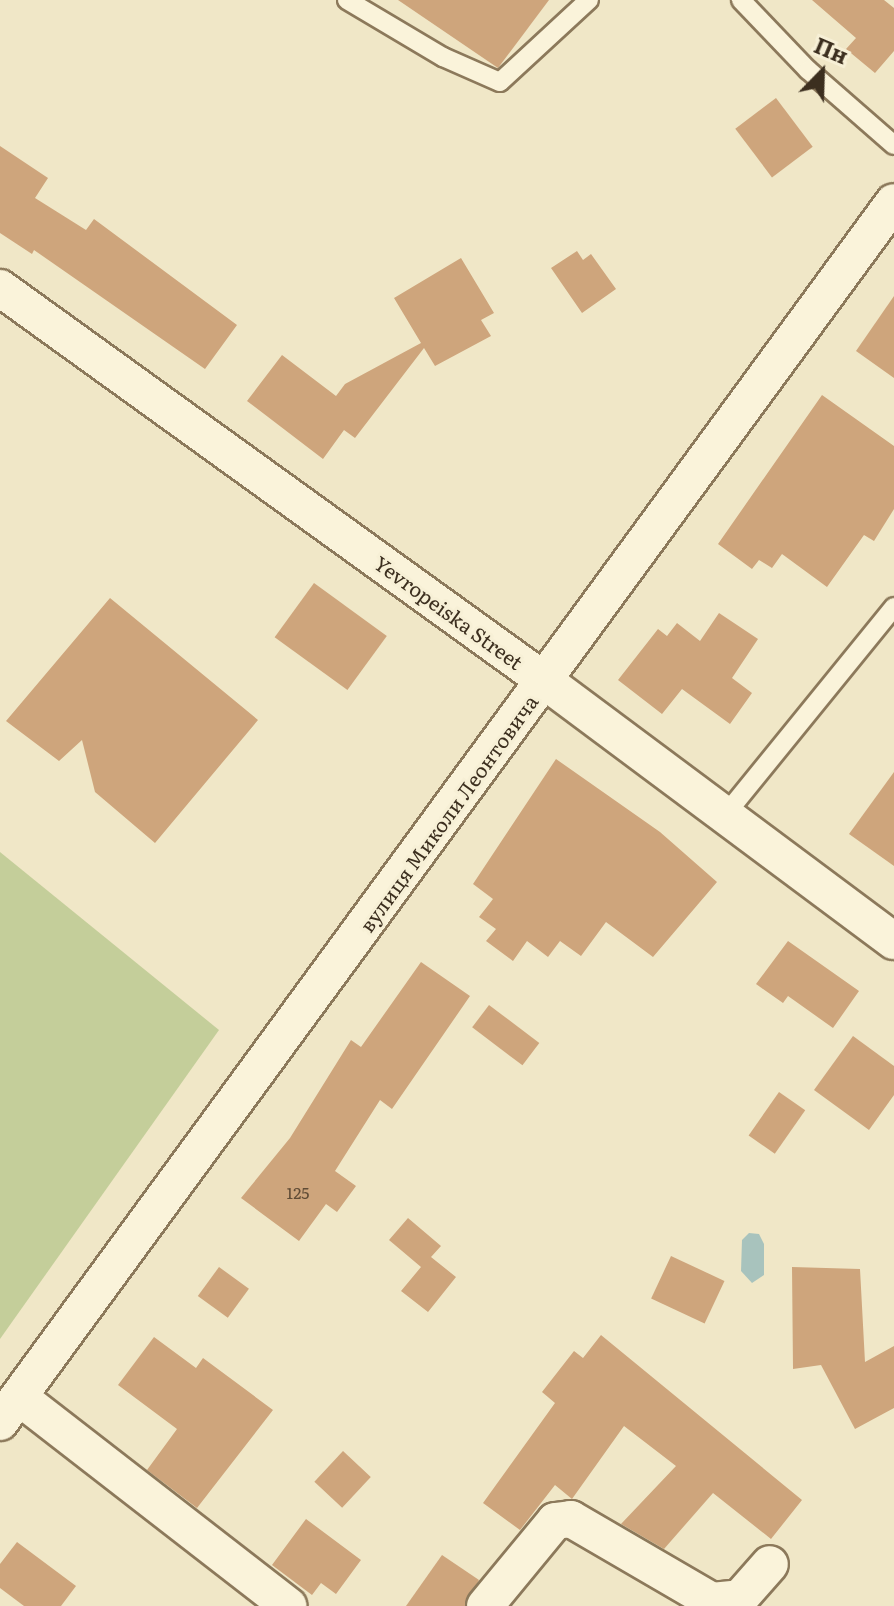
<!DOCTYPE html>
<html>
<head>
<meta charset="utf-8">
<style>
  body { margin:0 }
  #map { position:relative; width:894px; height:1606px; overflow:hidden; background:#f0e7c7; font-family:Literata,serif }
  div>[style] { position:absolute }
  [style*='--x'] { left:calc(var(--x)*1px); top:calc(var(--y)*1px); width:calc(var(--w)*1px); rotate:calc(var(--a)*1deg) }
  .green>* { inset:0; background:#c4ce9a }
  .water>* { inset:0; background:#a8c3bd }
  .building>* { inset:0; background:#cea57c; transform-origin:0 0 }
  .roads { filter:drop-shadow(2px 0 #8c795b) drop-shadow(-2px 0 #8c795b) drop-shadow(0 2px #8c795b) drop-shadow(0 -2px #8c795b) }
  .service>* { height:18px; margin:-9px; padding:0 9px; transform-origin:9px; border-radius:9px; background:#faf3da }
  .minor>* { height:36px; margin:-18px; padding:0 18px; transform-origin:18px; border-radius:18px; background:#faf3da }
  span { translate:-50% -50%; white-space:nowrap; text-align:center; line-height:1.15; -webkit-text-stroke:6px #f7f0d6; paint-order:stroke }
  .number-label { font-size:16px; color:#604c36 }
  .number-label span { -webkit-text-stroke-width:0 }
  .street-label { font-size:20px; color:#3c2f1f }
  .north { position:absolute; left:782px; top:32px; width:80px; height:80px; -webkit-text-stroke:6px #f7f0d6; paint-order:stroke; rotate:23deg; font-size:22px; font-weight:700; line-height:32px; text-align:center; color:#3c2f1f }
  .north::after { content:''; display:block; margin:auto; width:28px; height:36px; background:#3c2f1f; clip-path:polygon(50% 0,100% 100%,50% 72%,0 100%) }
</style>
</head>
<body>
<div id="map">
  <div class="green">
    <div style="clip-path:polygon(0 852px,219px 1030px,0 1339px)"></div>
  </div>
  <div class="water">
    <div style="clip-path:polygon(749px 1233px,759px 1234px,764px 1244px,764px 1275px,752px 1283px,741px 1271px,742px 1240px)"></div>
  </div>
  <div class="building">
    <div style="clip-path:polygon(398px 0,549px 0,498px 68px)"></div>
    <div style="clip-path:polygon(812px 0,884px 0,894px 8px,894px 51px,875px 73px,846px 49px,856px 38px)"></div>
    <div style="left:776px;top:98px;width:61px;height:51px;rotate:53deg"></div>
    <div style="clip-path:polygon(0 146px,48px 178px,35px 198px,86px 230px,94px 219px,237px 325px,205px 369px,34px 250px,32px 254px,0 233px)"></div>
    <div style="clip-path:polygon(577px 251px,583px 260px,591px 254px,616px 289px,582px 313px,551px 268px)"></div>
    <div style="clip-path:polygon(461px 258px,494px 313px,481px 320px,491px 336px,435px 366px,424px 348px,355px 438px,344px 430px,323px 459px,247px 401px,282px 355px,336px 396px,345px 384px,421px 343px,394px 298px)"></div>
    <div style="clip-path:polygon(894px 296px,894px 378px,856px 351px)"></div>
    <div style="clip-path:polygon(822px 395px,894px 446px,894px 509px,874px 541px,864px 535px,827px 587px,782px 554px,772px 568px,759px 560px,752px 569px,718px 544px)"></div>
    <div style="left:314px;top:583px;width:90px;height:67px;rotate:36deg"></div>
    <div style="clip-path:polygon(110px 598px,258px 720px,155px 843px,95px 792px,82px 740px,59px 761px,6px 721px)"></div>
    <div style="clip-path:polygon(719px 613px,758px 639px,732px 678px,752px 693px,730px 724px,682px 689px,662px 714px,618px 680px,658px 629px,667px 636px,677px 623px,700px 641px)"></div>
    <div style="clip-path:polygon(556px 759px,660px 832px,717px 882px,653px 957px,606px 922px,581px 956px,560px 941px,548px 957px,527px 941px,513px 961px,486px 941px,496px 929px,479px 917px,493px 899px,473px 884px)"></div>
    <div style="clip-path:polygon(894px 772px,894px 866px,849px 834px)"></div>
    <div style="clip-path:polygon(788px 941px,859px 991px,833px 1028px,788px 996px,783px 1003px,756px 984px)"></div>
    <div style="clip-path:polygon(421px 962px,470px 996px,392px 1109px,380px 1100px,335px 1171px,356px 1186px,337px 1212px,326px 1204px,299px 1241px,241px 1198px,290px 1138px,351px 1040px,361px 1047px)"></div>
    <div style="left:489px;top:1005px;width:63px;height:28px;rotate:37deg"></div>
    <div style="clip-path:polygon(853px 1036px,894px 1066px,894px 1095px,869px 1130px,814px 1090px)"></div>
    <div style="left:779px;top:1092px;width:32px;height:53px;rotate:35deg"></div>
    <div style="clip-path:polygon(408px 1218px,441px 1246px,431px 1257px,456px 1277px,428px 1312px,401px 1291px,421px 1267px,389px 1240px)"></div>
    <div style="left:671px;top:1256px;width:59px;height:47px;rotate:25deg"></div>
    <div style="left:219px;top:1267px;width:37px;height:36px;rotate:36deg"></div>
    <div style="clip-path:polygon(792px 1267px,860px 1269px,865px 1362px,894px 1346px,894px 1408px,855px 1429px,821px 1365px,793px 1369px)"></div>
    <div style="clip-path:polygon(601px 1335px,802px 1500px,771px 1539px,713px 1493px,664px 1549px,621px 1524px,676px 1466px,624px 1426px,572px 1499px,555px 1485px,520px 1530px,483px 1503px,555px 1403px,542px 1392px,574px 1351px,583px 1358px)"></div>
    <div style="clip-path:polygon(154px 1337px,196px 1368px,203px 1358px,273px 1410px,197px 1508px,147px 1470px,177px 1429px,118px 1385px)"></div>
    <div style="left:343px;top:1451px;width:38px;height:42px;rotate:43deg"></div>
    <div style="clip-path:polygon(306px 1519px,361px 1560px,336px 1594px,321px 1583px,312px 1595px,272px 1565px)"></div>
    <div style="clip-path:polygon(17px 1542px,76px 1586px,61px 1606px,24px 1606px,0 1588px,0 1564px)"></div>
    <div style="clip-path:polygon(442px 1555px,479px 1580px,465px 1606px,406px 1606px)"></div>
  </div>
  <div class="roads">
    <div class="service">
      <div style="--x:347;--y:0;--w:112;--a:30.7"></div>
      <div style="--x:443;--y:57;--w:62;--a:23.7"></div>
      <div style="--x:500;--y:82;--w:121;--a:-42.7"></div>
      <div style="--x:741;--y:0;--w:97;--a:46.3"></div>
      <div style="--x:808;--y:70;--w:114;--a:41.1"></div>
      <div style="--x:725;--y:815;--w:268;--a:-50.9"></div>
    </div>
    <div class="minor">
      <div style="--x:0;--y:288;--w:672;--a:35.8"></div>
      <div style="--x:545;--y:681;--w:435;--a:36.7"></div>
      <div style="--x:19;--y:1397;--w:341;--a:37.8"></div>
      <div style="--x:0;--y:1422;--w:1512;--a:-53.77"></div>
      <div style="--x:485;--y:1606;--w:110;--a:-50.5"></div>
      <div style="--x:555;--y:1521;--w:16;--a:-7"></div>
      <div style="--x:571;--y:1519;--w:163;--a:30.2"></div>
      <div style="--x:712;--y:1601;--w:28;--a:-6"></div>
      <div style="--x:740;--y:1598;--w:45;--a:-48.6"></div>
    </div>
  </div>
  <div class="number-label">
    <span style="left:298px;top:1192px">125</span>
  </div>
  <div class="street-label">
    <span style="left:449px;top:612px;rotate:36deg">Yevropeiska Street</span>
    <span style="left:448px;top:813px;rotate:-54deg">вулиця Миколи Леонтовича</span>
  </div>
  <div class="north">Пн</div>
</div>
</body>
</html>
